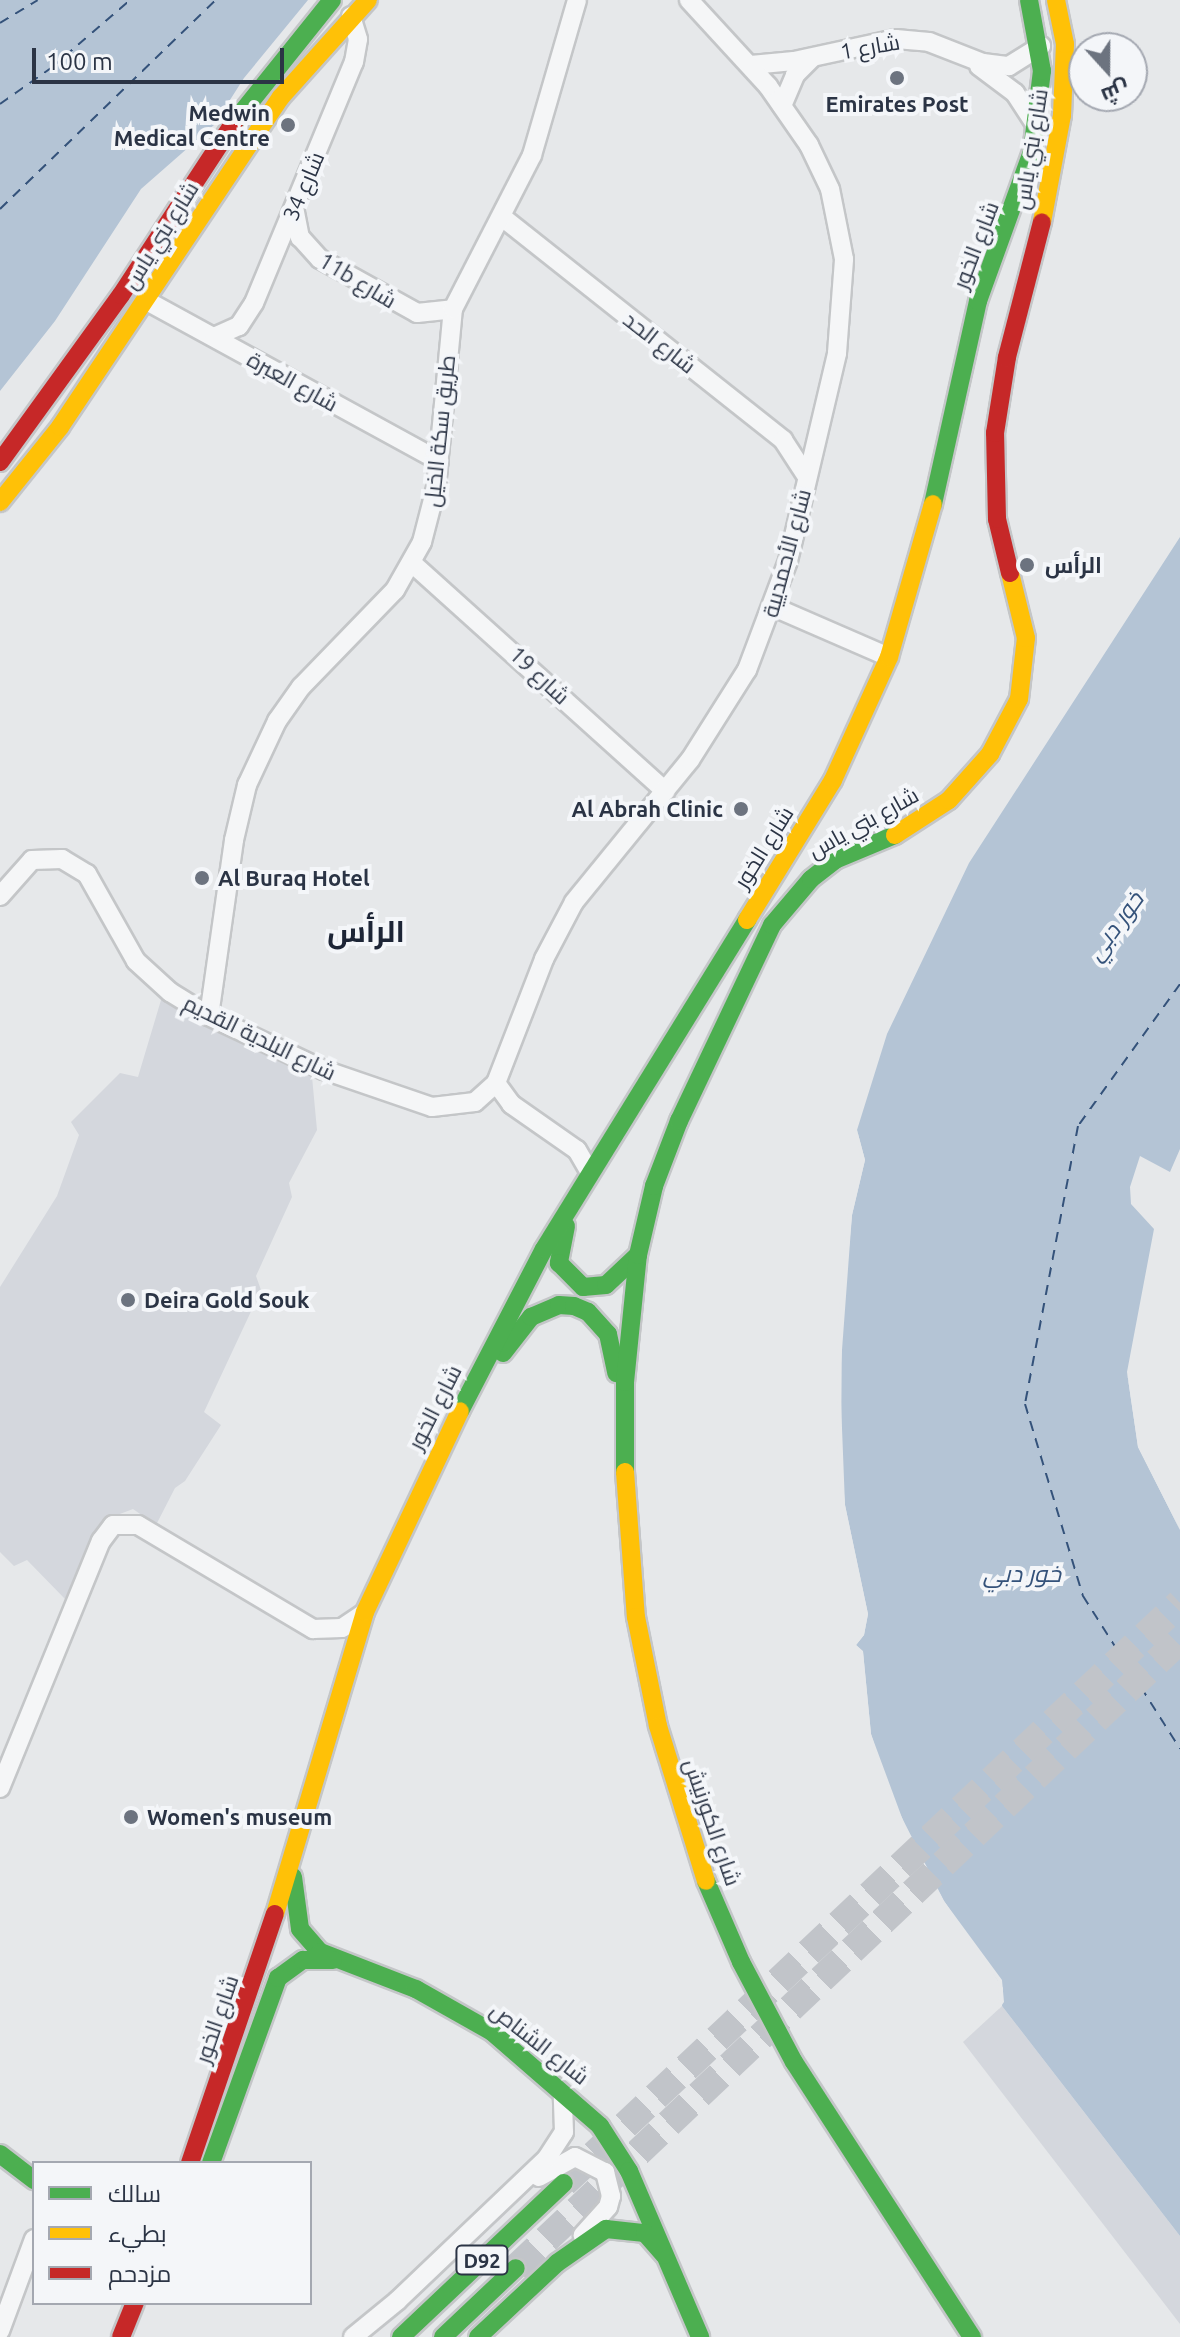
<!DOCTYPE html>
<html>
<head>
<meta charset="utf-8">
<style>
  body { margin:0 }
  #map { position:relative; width:1180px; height:2337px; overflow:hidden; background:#e6e8ea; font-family:Ubuntu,Cairo,sans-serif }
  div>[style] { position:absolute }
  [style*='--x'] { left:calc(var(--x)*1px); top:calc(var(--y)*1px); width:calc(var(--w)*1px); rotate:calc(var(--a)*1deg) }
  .built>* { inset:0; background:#d4d7dd }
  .water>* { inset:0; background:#b4c4d5 }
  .pier>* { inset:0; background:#e6e8ea }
  .ferry>* { height:2px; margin-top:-1px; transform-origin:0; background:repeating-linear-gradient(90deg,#34527a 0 10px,transparent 0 18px) }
  .primary-tunnel>* { height:28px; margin-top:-14px; transform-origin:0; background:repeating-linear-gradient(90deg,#c1c4c9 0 28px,transparent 0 42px) }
  .roads { filter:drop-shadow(2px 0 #c4c6c8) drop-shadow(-2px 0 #c4c6c8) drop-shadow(0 2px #c4c6c8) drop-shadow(0 -2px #c4c6c8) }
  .street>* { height:18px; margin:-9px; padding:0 9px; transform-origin:9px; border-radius:9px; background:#f5f6f7 }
  .fast>* { height:18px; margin:-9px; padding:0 9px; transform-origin:9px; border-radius:9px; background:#4caf50 }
  .slow>* { height:18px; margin:-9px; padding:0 9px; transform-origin:9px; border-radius:9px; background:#ffc107 }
  .jam>* { height:18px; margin:-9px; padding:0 9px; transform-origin:9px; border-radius:9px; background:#c62828 }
  .dots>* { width:22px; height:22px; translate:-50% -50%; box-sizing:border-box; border:4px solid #f4f6f9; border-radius:50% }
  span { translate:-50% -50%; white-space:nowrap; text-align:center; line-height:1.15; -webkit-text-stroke:8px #f4f6f9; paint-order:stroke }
  .shield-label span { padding:2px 6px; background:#f4f6f9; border:2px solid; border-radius:6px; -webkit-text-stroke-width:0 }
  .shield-label { font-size:20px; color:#2b3445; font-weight:700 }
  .street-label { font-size:22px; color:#2b3445 }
  .poi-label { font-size:22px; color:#2b3445; font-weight:700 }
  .right { translate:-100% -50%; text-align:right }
  .left { translate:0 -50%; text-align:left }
  .water-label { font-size:24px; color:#34527a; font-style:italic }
  .district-label { font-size:30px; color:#1d2536; font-weight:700 }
  .legend { position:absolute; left:32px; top:2161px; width:280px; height:144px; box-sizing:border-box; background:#f4f6f9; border:2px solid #a4a8b1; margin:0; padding:10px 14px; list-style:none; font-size:24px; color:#2b3445 }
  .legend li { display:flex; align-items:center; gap:16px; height:40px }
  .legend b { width:40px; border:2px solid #a4a8b1 }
  .north { position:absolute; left:1068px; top:32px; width:80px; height:80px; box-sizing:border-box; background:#f4f6f9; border:2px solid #a4a8b1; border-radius:50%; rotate:159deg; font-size:22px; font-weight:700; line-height:32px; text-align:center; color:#2b3445 }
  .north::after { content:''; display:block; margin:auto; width:28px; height:36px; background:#6c737f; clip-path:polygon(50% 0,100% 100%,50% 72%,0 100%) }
  .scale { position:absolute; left:32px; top:48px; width:252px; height:36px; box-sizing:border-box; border:4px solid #2b3445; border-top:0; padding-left:10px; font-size:24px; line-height:28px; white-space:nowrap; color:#2b3445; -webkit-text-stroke:6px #f4f6f9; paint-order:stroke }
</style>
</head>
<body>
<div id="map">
  <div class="built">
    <div style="clip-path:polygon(164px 990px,311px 1066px,317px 1130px,289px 1183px,292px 1197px,256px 1276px,261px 1290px,204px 1412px,221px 1425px,185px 1481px,175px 1488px,156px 1525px,133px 1509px,104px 1520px,65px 1599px,27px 1560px,14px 1566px,0 1552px,0 1287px,57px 1196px,79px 1135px,71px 1122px,120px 1073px,138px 1077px)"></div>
    <div style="clip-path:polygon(1002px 2006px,1180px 2236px,1180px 2324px,963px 2042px)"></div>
  </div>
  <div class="water">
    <div style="clip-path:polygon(0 0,308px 0,244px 78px,214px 125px,141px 189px,55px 321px,0 391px)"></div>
    <div style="clip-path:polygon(1180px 537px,1180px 1149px,1170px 1172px,1140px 1156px,1130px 1187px,1131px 1204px,1154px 1229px,1127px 1372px,1138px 1447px,1180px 1530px,1180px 2236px,1002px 2006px,1003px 1988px,944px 1901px,890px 1794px,871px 1734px,863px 1652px,856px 1645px,864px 1635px,868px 1614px,845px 1505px,840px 1377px,852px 1215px,865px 1160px,857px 1130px,887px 1034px,969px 863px)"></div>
  </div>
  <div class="pier">
    <div style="clip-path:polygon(857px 1130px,865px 1160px,852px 1215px,842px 1324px,841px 1458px,845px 1505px,868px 1614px,864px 1635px,856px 1645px,863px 1651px,871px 1734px,911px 1842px,944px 1901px,1002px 1980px,1004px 2002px,999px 2009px,998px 1981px,940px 1903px,908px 1844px,867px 1734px,859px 1653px,852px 1644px,864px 1614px,841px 1506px,837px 1458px,838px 1323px,848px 1214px,860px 1160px)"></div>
    <div style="clip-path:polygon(1127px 1372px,1141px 1446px,1180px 1530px,1138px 1447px)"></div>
  </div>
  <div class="ferry">
    <div style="--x:0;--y:23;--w:44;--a:-31.2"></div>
    <div style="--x:0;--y:104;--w:62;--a:-35.2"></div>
    <div style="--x:51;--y:68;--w:104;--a:-40.7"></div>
    <div style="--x:0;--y:209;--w:301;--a:-44.1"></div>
    <div style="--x:1180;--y:984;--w:175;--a:125.7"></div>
    <div style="--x:1078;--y:1126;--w:283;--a:100.8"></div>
    <div style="--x:1025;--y:1404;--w:201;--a:73.2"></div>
    <div style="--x:1083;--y:1596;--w:181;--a:57.6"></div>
  </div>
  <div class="primary-tunnel">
    <div style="--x:564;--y:2183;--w:846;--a:-43.28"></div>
    <div style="--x:516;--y:2268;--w:914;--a:-43.4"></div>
  </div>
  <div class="roads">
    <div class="street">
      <div style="--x:751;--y:65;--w:43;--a:-5.3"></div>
      <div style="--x:794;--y:61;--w:104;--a:-12.2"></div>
      <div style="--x:896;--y:39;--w:33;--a:5"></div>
      <div style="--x:929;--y:42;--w:58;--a:21.3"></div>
      <div style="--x:983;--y:63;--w:26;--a:7"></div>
      <div style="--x:1009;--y:66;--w:38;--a:-32"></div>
      <div style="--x:979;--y:66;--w:45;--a:36.9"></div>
      <div style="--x:1015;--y:93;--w:37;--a:57"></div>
      <div style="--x:782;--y:106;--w:34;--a:-67"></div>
      <div style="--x:795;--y:75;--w:23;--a:-45"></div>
      <div style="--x:294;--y:207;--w:31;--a:79"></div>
      <div style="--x:300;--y:237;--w:30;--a:48"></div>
      <div style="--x:320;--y:259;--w:111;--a:29.1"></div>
      <div style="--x:417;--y:313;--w:36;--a:-6"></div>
      <div style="--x:502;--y:217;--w:359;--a:38.4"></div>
      <div style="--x:783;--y:440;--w:44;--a:57"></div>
      <div style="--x:147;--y:301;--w:333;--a:28.7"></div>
      <div style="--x:214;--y:337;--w:27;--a:-24"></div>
      <div style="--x:239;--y:326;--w:27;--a:-57"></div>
      <div style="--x:254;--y:303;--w:261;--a:-67.5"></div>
      <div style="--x:354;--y:62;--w:23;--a:-80"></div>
      <div style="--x:358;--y:39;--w:24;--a:-107"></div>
      <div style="--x:412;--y:563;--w:341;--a:42"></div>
      <div style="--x:774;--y:607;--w:125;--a:23.5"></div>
      <div style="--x:0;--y:896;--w:48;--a:-48.4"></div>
      <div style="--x:32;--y:860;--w:30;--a:-2"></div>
      <div style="--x:62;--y:859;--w:29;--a:31"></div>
      <div style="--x:87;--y:874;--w:100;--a:60.6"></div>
      <div style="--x:136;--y:961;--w:46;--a:42.4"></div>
      <div style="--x:170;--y:992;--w:46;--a:31.6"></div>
      <div style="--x:209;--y:1016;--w:127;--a:25.2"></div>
      <div style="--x:324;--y:1070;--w:114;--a:18.9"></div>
      <div style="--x:432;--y:1107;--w:43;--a:-6.6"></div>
      <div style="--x:475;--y:1102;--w:28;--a:-42"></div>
      <div style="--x:496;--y:1083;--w:133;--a:-68.8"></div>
      <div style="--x:544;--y:959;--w:64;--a:-62.2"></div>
      <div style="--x:574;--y:902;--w:183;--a:-50.8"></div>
      <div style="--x:690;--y:760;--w:107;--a:-57.7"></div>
      <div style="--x:747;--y:670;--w:116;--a:-69.4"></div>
      <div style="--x:788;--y:561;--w:214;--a:-76.7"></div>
      <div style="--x:837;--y:353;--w:94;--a:-85.7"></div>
      <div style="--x:844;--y:259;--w:71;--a:-101.3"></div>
      <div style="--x:830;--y:189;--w:49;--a:-115.5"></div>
      <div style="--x:809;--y:145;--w:72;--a:-124.8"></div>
      <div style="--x:768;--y:86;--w:117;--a:-132.6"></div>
      <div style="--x:209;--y:1016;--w:178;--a:-81.9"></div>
      <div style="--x:234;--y:840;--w:57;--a:-76.7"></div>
      <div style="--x:247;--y:785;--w:71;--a:-64.9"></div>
      <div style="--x:277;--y:721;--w:42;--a:-54.8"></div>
      <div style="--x:301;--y:687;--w:135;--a:-45.9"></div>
      <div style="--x:395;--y:590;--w:55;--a:-60.6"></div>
      <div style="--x:422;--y:542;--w:56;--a:-75.5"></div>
      <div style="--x:436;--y:488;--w:180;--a:-84.6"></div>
      <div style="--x:453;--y:309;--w:173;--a:-62.8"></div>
      <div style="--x:532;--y:155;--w:161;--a:-73.8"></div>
      <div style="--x:496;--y:1083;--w:26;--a:54"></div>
      <div style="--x:511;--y:1104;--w:80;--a:34.9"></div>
      <div style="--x:577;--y:1150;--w:24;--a:60"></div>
      <div style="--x:0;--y:1788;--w:267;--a:-67.8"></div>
      <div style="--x:101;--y:1541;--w:20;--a:-53"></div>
      <div style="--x:113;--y:1525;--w:25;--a:0"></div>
      <div style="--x:138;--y:1525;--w:204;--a:30.7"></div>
      <div style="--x:313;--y:1629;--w:29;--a:-2"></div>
      <div style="--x:342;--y:1628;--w:27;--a:-34"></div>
      <div style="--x:539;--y:2177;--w:41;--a:-29.1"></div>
      <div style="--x:575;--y:2157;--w:34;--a:27"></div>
      <div style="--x:605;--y:2172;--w:25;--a:76"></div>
      <div style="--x:611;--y:2196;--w:11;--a:105"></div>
      <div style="--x:608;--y:2207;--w:38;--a:132"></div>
      <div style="--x:0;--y:2331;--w:98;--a:-69.7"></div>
      <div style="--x:353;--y:2337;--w:57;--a:-39.3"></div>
      <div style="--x:397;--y:2301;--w:207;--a:-43.6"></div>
      <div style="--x:547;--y:2158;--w:31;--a:-57"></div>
      <div style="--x:564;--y:2132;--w:38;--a:-92"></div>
    </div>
    <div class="fast">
      <div style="--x:235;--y:121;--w:155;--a:-51.3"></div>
      <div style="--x:933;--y:504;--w:208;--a:-77.5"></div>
      <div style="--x:978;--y:301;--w:158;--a:-70.1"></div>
      <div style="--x:1032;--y:152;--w:82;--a:-83"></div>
      <div style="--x:1042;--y:71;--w:72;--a:-100.4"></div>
      <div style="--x:566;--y:1226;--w:38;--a:101"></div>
      <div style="--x:559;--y:1263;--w:34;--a:45"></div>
      <div style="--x:583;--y:1287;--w:23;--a:-5"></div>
      <div style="--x:606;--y:1285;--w:44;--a:-43.2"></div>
      <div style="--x:503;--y:1353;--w:46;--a:-52.1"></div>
      <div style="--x:531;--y:1317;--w:30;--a:-23"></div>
      <div style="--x:559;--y:1305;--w:15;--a:4"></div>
      <div style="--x:574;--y:1306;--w:15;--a:23"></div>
      <div style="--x:588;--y:1312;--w:30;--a:48"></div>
      <div style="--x:608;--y:1334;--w:40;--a:78"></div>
      <div style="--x:460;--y:1411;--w:182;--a:-62.6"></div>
      <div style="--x:544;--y:1249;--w:387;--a:-58.3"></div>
      <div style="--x:625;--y:1472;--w:90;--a:-90"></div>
      <div style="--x:625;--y:1382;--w:128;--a:-84.2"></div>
      <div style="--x:638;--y:1255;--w:71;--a:-76.9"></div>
      <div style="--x:654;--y:1186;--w:70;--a:-69"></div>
      <div style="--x:679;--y:1121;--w:217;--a:-64.6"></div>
      <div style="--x:772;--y:925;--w:60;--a:-49.7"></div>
      <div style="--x:811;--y:879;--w:31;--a:-38"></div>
      <div style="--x:835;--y:860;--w:65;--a:-22.6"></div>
      <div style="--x:293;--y:1877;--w:52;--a:82.3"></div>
      <div style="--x:300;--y:1929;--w:30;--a:49"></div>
      <div style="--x:320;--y:1952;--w:103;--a:21.1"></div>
      <div style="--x:416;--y:1989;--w:87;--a:29.5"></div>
      <div style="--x:492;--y:2032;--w:143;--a:41"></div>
      <div style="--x:600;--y:2126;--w:54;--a:57.2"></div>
      <div style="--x:629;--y:2171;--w:181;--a:66.8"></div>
      <div style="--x:706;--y:1881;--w:88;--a:66.6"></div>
      <div style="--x:741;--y:1962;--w:113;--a:62.1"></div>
      <div style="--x:794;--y:2062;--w:328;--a:57.1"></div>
      <div style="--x:0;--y:2154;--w:43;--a:37.4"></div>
      <div style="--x:211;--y:2163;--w:197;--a:-70.1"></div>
      <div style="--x:278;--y:1978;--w:31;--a:-36"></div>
      <div style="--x:303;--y:1960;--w:30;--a:0"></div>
      <div style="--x:401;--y:2337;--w:224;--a:-43.4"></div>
      <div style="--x:443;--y:2337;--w:100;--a:-43.4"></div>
      <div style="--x:478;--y:2337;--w:108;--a:-43.1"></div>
      <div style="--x:557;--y:2263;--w:60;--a:-34.8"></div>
      <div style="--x:606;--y:2229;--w:39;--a:6"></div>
      <div style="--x:645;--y:2233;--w:29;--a:49"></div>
    </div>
    <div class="slow">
      <div style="--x:1042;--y:222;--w:109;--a:-79.4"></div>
      <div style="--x:1062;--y:115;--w:71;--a:-87.6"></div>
      <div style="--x:1065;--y:44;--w:45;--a:-101.6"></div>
      <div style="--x:0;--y:502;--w:96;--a:-51.3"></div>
      <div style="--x:60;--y:427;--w:397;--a:-56.2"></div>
      <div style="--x:281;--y:97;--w:130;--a:-48.1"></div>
      <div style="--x:895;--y:835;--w:64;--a:-32.9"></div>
      <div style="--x:949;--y:800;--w:62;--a:-48.3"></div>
      <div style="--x:990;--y:754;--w:62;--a:-62.2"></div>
      <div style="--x:1019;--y:699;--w:61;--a:-83.5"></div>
      <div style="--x:1026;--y:638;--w:67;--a:-103.8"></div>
      <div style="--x:747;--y:920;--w:164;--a:-58.4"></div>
      <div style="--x:833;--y:780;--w:135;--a:-65.5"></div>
      <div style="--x:889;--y:657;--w:159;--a:-74"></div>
      <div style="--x:625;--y:1472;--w:145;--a:85.7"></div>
      <div style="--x:636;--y:1617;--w:111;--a:78.6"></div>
      <div style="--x:658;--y:1726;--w:162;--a:72.8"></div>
      <div style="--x:275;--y:1914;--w:315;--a:-73.4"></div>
      <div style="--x:365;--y:1612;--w:222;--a:-64.7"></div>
    </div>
    <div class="jam">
      <div style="--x:0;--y:462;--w:206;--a:-54.1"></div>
      <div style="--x:121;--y:295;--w:208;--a:-56.8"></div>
      <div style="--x:1010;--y:573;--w:56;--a:-103.5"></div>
      <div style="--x:997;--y:519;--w:86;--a:-91.3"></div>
      <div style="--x:995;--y:433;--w:77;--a:-81"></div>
      <div style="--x:1007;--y:357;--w:139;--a:-75.5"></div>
      <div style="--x:190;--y:2163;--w:263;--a:-71.2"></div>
      <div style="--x:121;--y:2337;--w:37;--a:-68"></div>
    </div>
  </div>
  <div class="dots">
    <div style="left:897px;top:78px;background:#6c737f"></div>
    <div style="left:288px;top:125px;background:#6c737f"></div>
    <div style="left:1027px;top:565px;background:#6c737f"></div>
    <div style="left:741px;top:809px;background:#6c737f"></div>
    <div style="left:202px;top:878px;background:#6c737f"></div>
    <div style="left:128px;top:1300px;background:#6c737f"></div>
    <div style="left:131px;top:1817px;background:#6c737f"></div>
  </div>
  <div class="shield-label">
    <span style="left:482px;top:2260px">D92</span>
  </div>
  <div class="street-label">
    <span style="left:870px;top:46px;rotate:-10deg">شارع 1</span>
    <span style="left:1030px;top:149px;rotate:-81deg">شارع بني ياس</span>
    <span style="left:303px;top:186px;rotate:-67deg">شارع 34</span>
    <span style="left:160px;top:235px;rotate:-58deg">شارع بني ياس</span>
    <span style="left:975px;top:245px;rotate:-69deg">شارع الخور</span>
    <span style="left:358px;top:280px;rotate:31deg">11b شارع</span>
    <span style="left:660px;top:342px;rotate:38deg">شارع الحد</span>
    <span style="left:293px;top:381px;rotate:29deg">شارع العبرة</span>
    <span style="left:439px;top:431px;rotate:-84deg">طريق سكة الخيل</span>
    <span style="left:786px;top:553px;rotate:-75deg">شارع الأحمديية</span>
    <span style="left:540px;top:675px;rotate:43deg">شارع 19</span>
    <span style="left:863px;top:822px;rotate:-29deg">شارع بني ياس</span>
    <span style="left:763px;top:847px;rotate:-58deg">شارع الخور</span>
    <span style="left:260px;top:1037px;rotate:26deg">شارع البلدية القديم</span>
    <span style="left:434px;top:1407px;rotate:-63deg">شارع الخور</span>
    <span style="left:713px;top:1822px;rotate:71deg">شارع الكورنيش</span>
    <span style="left:216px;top:2019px;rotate:-71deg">شارع الخور</span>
    <span style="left:540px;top:2043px;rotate:38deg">شارع الشناص</span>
  </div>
  <div class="poi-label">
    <span style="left:897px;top:104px">Emirates Post</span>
    <span class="right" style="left:270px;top:125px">Medwin<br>Medical Centre</span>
    <span class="left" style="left:1045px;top:565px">الرأس</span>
    <span class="right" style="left:723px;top:809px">Al Abrah Clinic</span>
    <span class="left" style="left:218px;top:878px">Al Buraq Hotel</span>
    <span class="left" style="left:144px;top:1300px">Deira Gold Souk</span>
    <span class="left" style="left:147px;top:1817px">Women's museum</span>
  </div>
  <div class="water-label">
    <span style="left:1115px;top:926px;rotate:-54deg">خور دبي</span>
    <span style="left:1022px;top:1574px">خور دبي</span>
  </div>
  <div class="district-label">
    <span style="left:366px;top:931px">الرأس</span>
  </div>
  <ul class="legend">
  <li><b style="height:10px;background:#4caf50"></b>سالك</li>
  <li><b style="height:10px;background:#ffc107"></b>بطيء</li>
  <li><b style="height:10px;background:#c62828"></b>مزدحم</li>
  </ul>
  <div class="north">ش</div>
  <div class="scale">100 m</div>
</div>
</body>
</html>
